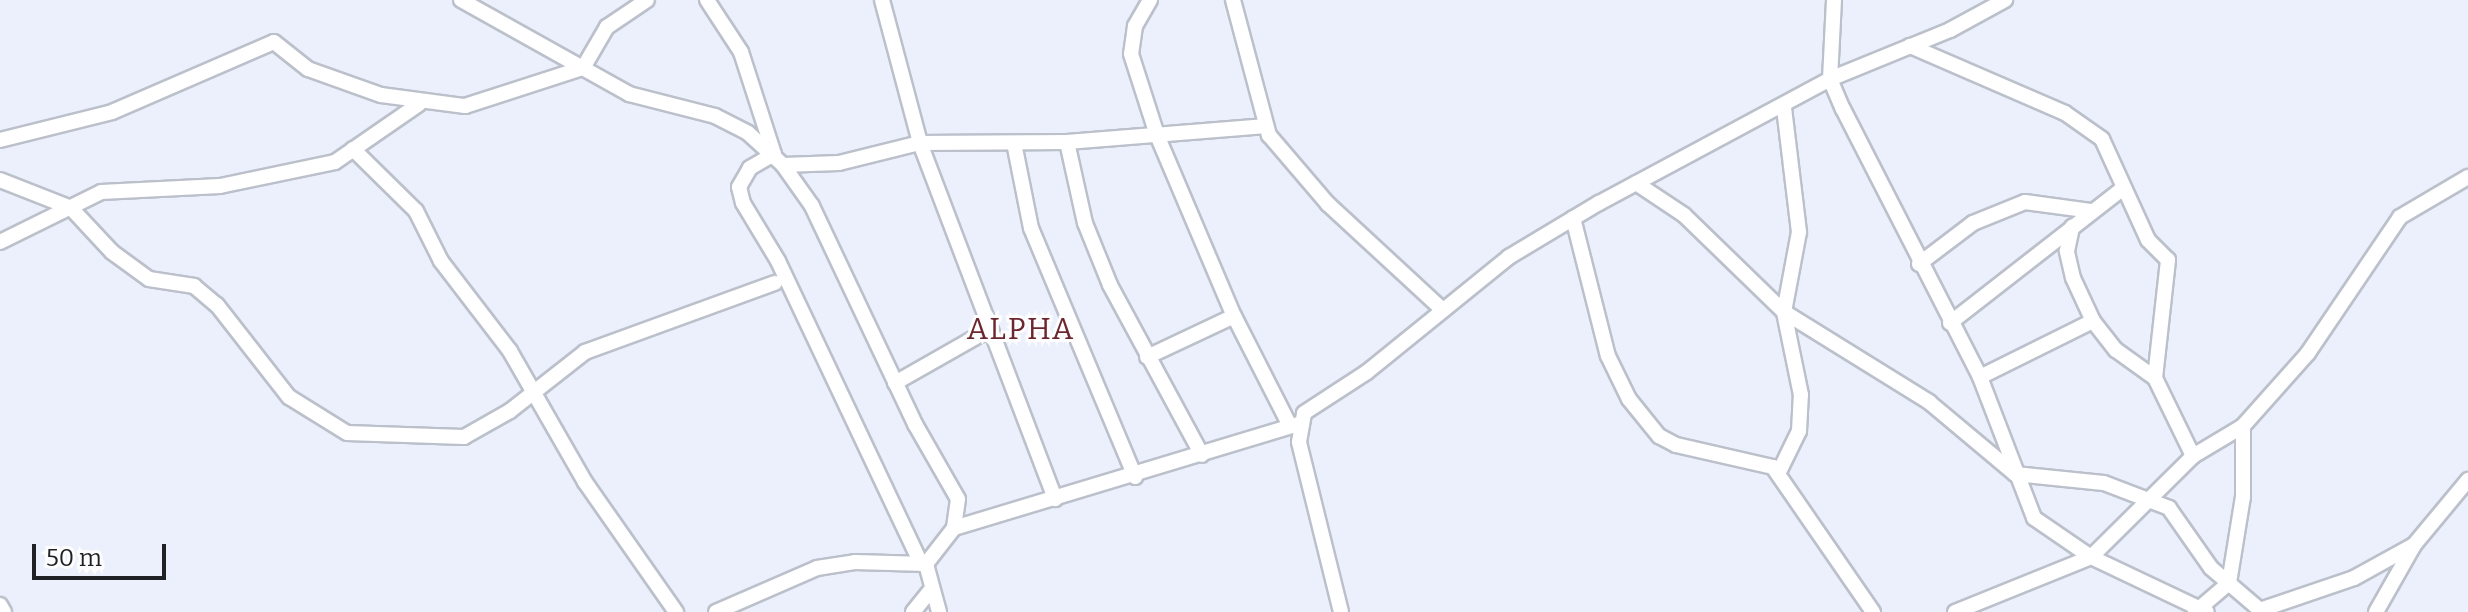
<!DOCTYPE html>
<html>
<head>
<meta charset="utf-8">
<style>
  body { margin:0 }
  #map { position:relative; width:2468px; height:612px; overflow:hidden; background:#ebf0fc; font-family:Bitter,serif }
  div>[style] { position:absolute }
  [style*='--x'] { left:calc(var(--x)*1px); top:calc(var(--y)*1px); width:calc(var(--w)*1px); rotate:calc(var(--a)*1deg) }
  .roads { filter:drop-shadow(2px 0 #bbc0cb) drop-shadow(-2px 0 #bbc0cb) drop-shadow(0 2px #bbc0cb) drop-shadow(0 -2px #bbc0cb) }
  .street>* { height:14px; margin:-7px; padding:0 7px; transform-origin:7px; border-radius:7px; background:#fff }
  span { translate:-50% -50%; white-space:nowrap; text-align:center; line-height:1.15; -webkit-text-stroke:6px #fdfdfd; paint-order:stroke }
  .quarter-label { font-size:30px; color:#6c2630; letter-spacing:2px }
  .scale { position:absolute; left:32px; top:544px; width:134px; height:36px; box-sizing:border-box; border:4px solid #1f2125; border-top:0; padding-left:10px; font-size:24px; line-height:28px; white-space:nowrap; color:#1f2125; -webkit-text-stroke:6px #fdfdfd; paint-order:stroke }
</style>
</head>
<body>
<div id="map">
  <div class="roads">
    <div class="street">
      <div style="--x:461;--y:0;--w:193;--a:29.2"></div>
      <div style="--x:629;--y:94;--w:89;--a:14.3"></div>
      <div style="--x:715;--y:116;--w:37;--a:27"></div>
      <div style="--x:748;--y:133;--w:47;--a:42.4"></div>
      <div style="--x:783;--y:165;--w:50;--a:54.7"></div>
      <div style="--x:812;--y:206;--w:241;--a:64.7"></div>
      <div style="--x:915;--y:424;--w:86;--a:60.2"></div>
      <div style="--x:958;--y:499;--w:29;--a:98"></div>
      <div style="--x:954;--y:528;--w:46;--a:127.9"></div>
      <div style="--x:926;--y:564;--w:50;--a:74.8"></div>
      <div style="--x:707;--y:0;--w:62;--a:56.8"></div>
      <div style="--x:741;--y:52;--w:107;--a:72.1"></div>
      <div style="--x:774;--y:154;--w:28;--a:150"></div>
      <div style="--x:750;--y:168;--w:22;--a:120"></div>
      <div style="--x:739;--y:187;--w:16;--a:76"></div>
      <div style="--x:743;--y:203;--w:68;--a:58.9"></div>
      <div style="--x:778;--y:261;--w:335;--a:64.7"></div>
      <div style="--x:882;--y:0;--w:148;--a:75.1"></div>
      <div style="--x:920;--y:143;--w:381;--a:69.2"></div>
      <div style="--x:1150;--y:0;--w:30;--a:120"></div>
      <div style="--x:1135;--y:26;--w:28;--a:98"></div>
      <div style="--x:1131;--y:54;--w:85;--a:72.2"></div>
      <div style="--x:1157;--y:135;--w:197;--a:67"></div>
      <div style="--x:1234;--y:316;--w:123;--a:63"></div>
      <div style="--x:1233;--y:0;--w:140;--a:75.1"></div>
      <div style="--x:1269;--y:135;--w:91;--a:49.5"></div>
      <div style="--x:1328;--y:204;--w:156;--a:42.7"></div>
      <div style="--x:1834;--y:0;--w:79;--a:92.9"></div>
      <div style="--x:1830;--y:79;--w:33;--a:67"></div>
      <div style="--x:1843;--y:109;--w:301;--a:62.9"></div>
      <div style="--x:1980;--y:377;--w:151;--a:69"></div>
      <div style="--x:2034;--y:518;--w:69;--a:34.4"></div>
      <div style="--x:2091;--y:557;--w:144;--a:-44.7"></div>
      <div style="--x:2193;--y:456;--w:87;--a:-116"></div>
      <div style="--x:2155;--y:378;--w:119;--a:-83.7"></div>
      <div style="--x:2168;--y:260;--w:28;--a:-135"></div>
      <div style="--x:2148;--y:240;--w:111;--a:-114.5"></div>
      <div style="--x:2102;--y:139;--w:45;--a:-144.9"></div>
      <div style="--x:2065;--y:113;--w:169;--a:-156.6"></div>
      <div style="--x:0;--y:140;--w:115;--a:-14"></div>
      <div style="--x:112;--y:112;--w:176;--a:-23.4"></div>
      <div style="--x:274;--y:42;--w:43;--a:38.5"></div>
      <div style="--x:308;--y:69;--w:77;--a:19.6"></div>
      <div style="--x:381;--y:95;--w:85;--a:7.5"></div>
      <div style="--x:465;--y:106;--w:124;--a:-17.9"></div>
      <div style="--x:583;--y:68;--w:48;--a:-59.7"></div>
      <div style="--x:607;--y:27;--w:48;--a:-34"></div>
      <div style="--x:1067;--y:142;--w:83;--a:77.5"></div>
      <div style="--x:1085;--y:223;--w:67;--a:68"></div>
      <div style="--x:1110;--y:285;--w:193;--a:61.6"></div>
      <div style="--x:1014;--y:143;--w:87;--a:78.7"></div>
      <div style="--x:1031;--y:228;--w:270;--a:67.3"></div>
      <div style="--x:353;--y:149;--w:88;--a:44.5"></div>
      <div style="--x:416;--y:211;--w:56;--a:63.4"></div>
      <div style="--x:441;--y:261;--w:113;--a:52.5"></div>
      <div style="--x:510;--y:351;--w:151;--a:60.2"></div>
      <div style="--x:585;--y:482;--w:159;--a:55"></div>
      <div style="--x:783;--y:165;--w:56;--a:-2"></div>
      <div style="--x:839;--y:163;--w:83;--a:-13.9"></div>
      <div style="--x:920;--y:143;--w:147;--a:-0.4"></div>
      <div style="--x:1067;--y:142;--w:200;--a:-4.6"></div>
      <div style="--x:0;--y:180;--w:76;--a:21.5"></div>
      <div style="--x:71;--y:208;--w:60;--a:47"></div>
      <div style="--x:112;--y:252;--w:46;--a:36.1"></div>
      <div style="--x:149;--y:279;--w:46;--a:8.8"></div>
      <div style="--x:194;--y:286;--w:30;--a:40"></div>
      <div style="--x:217;--y:305;--w:117;--a:52"></div>
      <div style="--x:289;--y:397;--w:68;--a:31.8"></div>
      <div style="--x:347;--y:433;--w:117;--a:2"></div>
      <div style="--x:464;--y:437;--w:53;--a:-29.5"></div>
      <div style="--x:510;--y:411;--w:95;--a:-38.2"></div>
      <div style="--x:585;--y:352;--w:202;--a:-20"></div>
      <div style="--x:1636;--y:183;--w:58;--a:33.7"></div>
      <div style="--x:1684;--y:215;--w:139;--a:44.1"></div>
      <div style="--x:1784;--y:312;--w:171;--a:31.8"></div>
      <div style="--x:1929;--y:402;--w:112;--a:39.9"></div>
      <div style="--x:2015;--y:474;--w:89;--a:5.8"></div>
      <div style="--x:2104;--y:483;--w:70;--a:21"></div>
      <div style="--x:2169;--y:508;--w:73;--a:55"></div>
      <div style="--x:2211;--y:568;--w:65;--a:40.6"></div>
      <div style="--x:2260;--y:610;--w:99;--a:-18.8"></div>
      <div style="--x:2354;--y:578;--w:68;--a:-28.8"></div>
      <div style="--x:1573;--y:218;--w:142;--a:75.8"></div>
      <div style="--x:1608;--y:356;--w:48;--a:64"></div>
      <div style="--x:1629;--y:399;--w:48;--a:51"></div>
      <div style="--x:1659;--y:436;--w:19;--a:28"></div>
      <div style="--x:1676;--y:445;--w:99;--a:12.8"></div>
      <div style="--x:1773;--y:467;--w:176;--a:55.4"></div>
      <div style="--x:0;--y:242;--w:113;--a:-26.3"></div>
      <div style="--x:101;--y:192;--w:119;--a:-2.9"></div>
      <div style="--x:220;--y:186;--w:117;--a:-11.8"></div>
      <div style="--x:335;--y:162;--w:102;--a:-34.6"></div>
      <div style="--x:1919;--y:264;--w:68;--a:-37.2"></div>
      <div style="--x:1973;--y:223;--w:56;--a:-22"></div>
      <div style="--x:2025;--y:202;--w:68;--a:7.7"></div>
      <div style="--x:2093;--y:321;--w:37;--a:52"></div>
      <div style="--x:2116;--y:350;--w:48;--a:35.7"></div>
      <div style="--x:1950;--y:323;--w:218;--a:-37.9"></div>
      <div style="--x:1147;--y:357;--w:96;--a:-25.2"></div>
      <div style="--x:1980;--y:377;--w:126;--a:-26.4"></div>
      <div style="--x:2093;--y:321;--w:47;--a:-114.9"></div>
      <div style="--x:2073;--y:278;--w:28;--a:-103"></div>
      <div style="--x:2067;--y:251;--w:25;--a:-78"></div>
      <div style="--x:895;--y:383;--w:109;--a:-29.6"></div>
      <div style="--x:2193;--y:456;--w:58;--a:-31"></div>
      <div style="--x:1779;--y:472;--w:46;--a:-64"></div>
      <div style="--x:1799;--y:431;--w:36;--a:-87"></div>
      <div style="--x:1801;--y:395;--w:85;--a:-101.6"></div>
      <div style="--x:1784;--y:312;--w:81;--a:-79.4"></div>
      <div style="--x:1799;--y:232;--w:125;--a:-96.9"></div>
      <div style="--x:954;--y:528;--w:359;--a:-16.8"></div>
      <div style="--x:0;--y:605;--w:8;--a:60"></div>
      <div style="--x:716;--y:612;--w:110;--a:-23.5"></div>
      <div style="--x:817;--y:568;--w:38;--a:-9"></div>
      <div style="--x:855;--y:562;--w:71;--a:1.6"></div>
      <div style="--x:913;--y:612;--w:27;--a:-51"></div>
      <div style="--x:1341;--y:612;--w:175;--a:-103.9"></div>
      <div style="--x:1299;--y:442;--w:29;--a:-80"></div>
      <div style="--x:1304;--y:413;--w:75;--a:-33.1"></div>
      <div style="--x:1367;--y:372;--w:183;--a:-39"></div>
      <div style="--x:1509;--y:257;--w:105;--a:-31"></div>
      <div style="--x:1599;--y:203;--w:262;--a:-28.2"></div>
      <div style="--x:1830;--y:79;--w:130;--a:-22.2"></div>
      <div style="--x:1950;--y:30;--w:63;--a:-28.6"></div>
      <div style="--x:1955;--y:612;--w:147;--a:-22"></div>
      <div style="--x:2091;--y:557;--w:128;--a:25.4"></div>
      <div style="--x:2195;--y:612;--w:45;--a:-40.5"></div>
      <div style="--x:2229;--y:583;--w:87;--a:-80.8"></div>
      <div style="--x:2243;--y:497;--w:71;--a:-90"></div>
      <div style="--x:2243;--y:426;--w:98;--a:-48.3"></div>
      <div style="--x:2308;--y:353;--w:164;--a:-55.9"></div>
      <div style="--x:2400;--y:217;--w:79;--a:-30.5"></div>
      <div style="--x:2376;--y:612;--w:77;--a:-60.4"></div>
      <div style="--x:2414;--y:545;--w:85;--a:-50.3"></div>
    </div>
  </div>
  <div class="quarter-label">
    <span style="left:1021px;top:329px">ALPHA</span>
  </div>
  <div class="scale">50 m</div>
</div>
</body>
</html>
